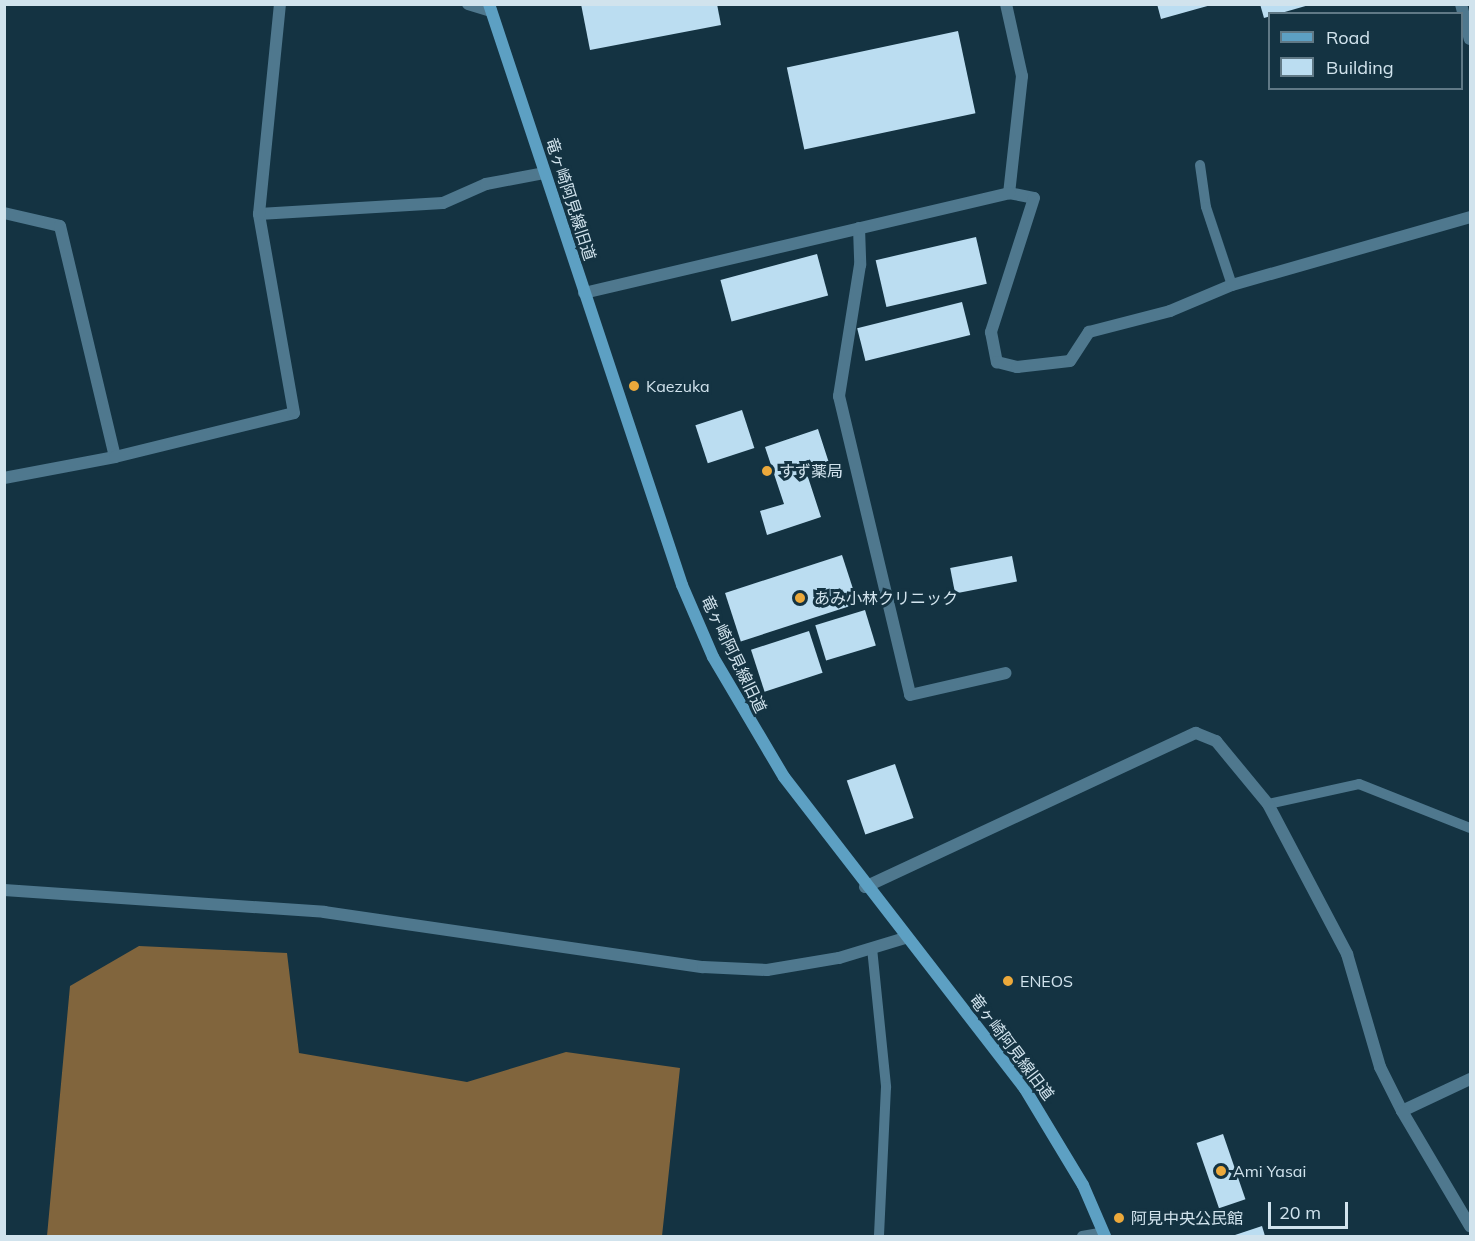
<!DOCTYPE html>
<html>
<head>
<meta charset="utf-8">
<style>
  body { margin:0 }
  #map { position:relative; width:1475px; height:1241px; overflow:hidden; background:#143342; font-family:Mulish,"Noto Sans JP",sans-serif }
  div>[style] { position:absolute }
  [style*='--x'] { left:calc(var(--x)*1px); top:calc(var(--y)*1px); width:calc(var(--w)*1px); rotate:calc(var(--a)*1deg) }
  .forest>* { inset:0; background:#81653d }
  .building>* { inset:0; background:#bbddf1; transform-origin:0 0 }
  .lane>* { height:10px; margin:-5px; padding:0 5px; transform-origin:5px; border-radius:5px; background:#4f788e }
  .street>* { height:12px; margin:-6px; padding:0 6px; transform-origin:6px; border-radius:6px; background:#4f788e }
  .secondary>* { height:12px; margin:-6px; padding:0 6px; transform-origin:6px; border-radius:6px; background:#5da0c3 }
  .dots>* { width:16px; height:16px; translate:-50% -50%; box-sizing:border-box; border:3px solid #143342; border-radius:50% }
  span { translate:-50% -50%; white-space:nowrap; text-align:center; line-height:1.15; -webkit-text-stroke:6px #143342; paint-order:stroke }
  .street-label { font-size:16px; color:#d1e3ed }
  .poi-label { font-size:16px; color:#d1e3ed }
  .left { translate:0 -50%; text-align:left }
  .frame { position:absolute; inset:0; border:6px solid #d1e3ed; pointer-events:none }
  .legend { position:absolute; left:1268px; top:12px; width:195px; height:78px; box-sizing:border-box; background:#143342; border:2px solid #607986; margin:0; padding:8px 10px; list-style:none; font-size:18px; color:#d1e3ed }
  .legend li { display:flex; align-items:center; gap:12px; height:30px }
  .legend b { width:30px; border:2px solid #607986 }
  .scale { position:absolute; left:1268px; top:1202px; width:80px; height:27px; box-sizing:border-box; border:3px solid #d1e3ed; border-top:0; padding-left:8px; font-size:18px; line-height:21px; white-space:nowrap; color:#d1e3ed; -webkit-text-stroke:4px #143342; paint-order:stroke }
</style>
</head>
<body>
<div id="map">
  <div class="forest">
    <div style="clip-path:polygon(139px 946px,287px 953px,299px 1053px,467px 1082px,566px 1052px,680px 1068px,662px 1236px,47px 1236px,70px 986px)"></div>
  </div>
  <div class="building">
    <div style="clip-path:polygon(581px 4px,717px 4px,721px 25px,590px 50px)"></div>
    <div style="clip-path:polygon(1157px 4px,1210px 4px,1211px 5px,1161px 19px)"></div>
    <div style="clip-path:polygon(1260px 4px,1309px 4px,1309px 5px,1264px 18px)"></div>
    <div style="left:958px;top:31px;width:84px;height:175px;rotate:78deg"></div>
    <div style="left:976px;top:237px;width:48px;height:103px;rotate:77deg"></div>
    <div style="left:817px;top:254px;width:43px;height:100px;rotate:75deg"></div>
    <div style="left:962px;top:302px;width:34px;height:108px;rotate:76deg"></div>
    <div style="left:742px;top:410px;width:40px;height:49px;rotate:72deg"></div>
    <div style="clip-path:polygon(818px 429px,829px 463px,806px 471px,821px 517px,767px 535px,760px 511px,784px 504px,765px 447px)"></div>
    <div style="left:842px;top:555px;width:51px;height:123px;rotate:72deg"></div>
    <div style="left:1012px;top:556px;width:26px;height:63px;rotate:79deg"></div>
    <div style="left:865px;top:610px;width:37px;height:52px;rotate:73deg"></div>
    <div style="left:809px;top:631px;width:44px;height:61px;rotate:72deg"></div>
    <div style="left:895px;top:764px;width:57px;height:51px;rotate:71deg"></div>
    <div style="left:1223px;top:1134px;width:69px;height:28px;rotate:71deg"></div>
    <div style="clip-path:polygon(1262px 1226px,1265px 1236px,1232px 1236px)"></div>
  </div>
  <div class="lane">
    <div style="--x:1200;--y:165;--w:42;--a:81.9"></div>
    <div style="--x:1206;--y:207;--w:82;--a:71.6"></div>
    <div style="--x:1268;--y:804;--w:93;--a:-12.4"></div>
    <div style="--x:1359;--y:784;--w:119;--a:21.6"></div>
    <div style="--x:872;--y:948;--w:140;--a:84.2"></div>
    <div style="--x:886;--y:1087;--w:149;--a:92.7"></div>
    <div style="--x:1082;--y:1236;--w:22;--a:-10"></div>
  </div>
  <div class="street">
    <div style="--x:468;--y:4;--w:24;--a:17"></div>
    <div style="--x:1006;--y:4;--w:74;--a:77.5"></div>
    <div style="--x:1022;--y:76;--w:118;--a:96.3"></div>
    <div style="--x:1009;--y:193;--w:25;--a:11"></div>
    <div style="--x:1034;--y:198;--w:141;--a:107.8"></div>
    <div style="--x:991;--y:332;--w:31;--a:79"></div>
    <div style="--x:997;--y:362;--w:21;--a:14"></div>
    <div style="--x:1017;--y:367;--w:53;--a:-6.5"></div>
    <div style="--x:1070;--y:361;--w:35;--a:-57"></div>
    <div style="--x:1089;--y:332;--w:84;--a:-14.5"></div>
    <div style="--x:1170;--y:311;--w:67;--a:-22.8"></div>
    <div style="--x:1232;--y:285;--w:248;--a:-15.9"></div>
    <div style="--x:1461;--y:4;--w:36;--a:76"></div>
    <div style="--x:4;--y:213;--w:57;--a:13.1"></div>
    <div style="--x:60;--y:226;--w:237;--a:76.6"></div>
    <div style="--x:259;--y:214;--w:184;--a:-3.4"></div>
    <div style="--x:443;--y:203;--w:47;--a:-23.8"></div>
    <div style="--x:486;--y:184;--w:60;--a:-10.6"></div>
    <div style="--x:859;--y:228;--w:37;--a:88"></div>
    <div style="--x:860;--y:265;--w:133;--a:99.1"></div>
    <div style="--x:839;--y:396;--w:307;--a:76.6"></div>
    <div style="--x:910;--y:695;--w:98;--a:-12.9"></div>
    <div style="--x:584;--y:293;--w:437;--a:-13.2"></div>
    <div style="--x:4;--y:478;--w:113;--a:-10.7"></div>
    <div style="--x:115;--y:457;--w:184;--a:-13.8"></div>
    <div style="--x:294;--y:413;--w:202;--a:-100"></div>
    <div style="--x:259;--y:214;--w:211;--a:-84.3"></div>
    <div style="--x:865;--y:887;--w:365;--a:-25"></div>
    <div style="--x:1196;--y:733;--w:22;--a:22"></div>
    <div style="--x:1216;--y:741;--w:82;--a:50.5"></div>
    <div style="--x:1268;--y:804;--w:170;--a:62.2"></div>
    <div style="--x:1347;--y:954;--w:118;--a:73.7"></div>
    <div style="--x:1380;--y:1067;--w:49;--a:63.4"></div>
    <div style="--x:1402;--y:1111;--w:75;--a:-25.2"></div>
    <div style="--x:4;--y:890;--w:321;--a:3.9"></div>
    <div style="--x:324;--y:912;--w:383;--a:8.3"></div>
    <div style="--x:703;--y:967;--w:64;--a:2.7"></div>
    <div style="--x:767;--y:970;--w:73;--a:-9.5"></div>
    <div style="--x:839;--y:958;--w:69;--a:-16.9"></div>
    <div style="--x:1402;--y:1111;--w:134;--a:59.4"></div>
  </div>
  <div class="secondary">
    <div style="--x:489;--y:4;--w:612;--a:71.62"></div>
    <div style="--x:682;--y:585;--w:78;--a:66.7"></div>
    <div style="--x:713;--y:657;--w:139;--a:59.4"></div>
    <div style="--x:784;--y:777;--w:394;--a:52.3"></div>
    <div style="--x:1025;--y:1089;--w:112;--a:58.9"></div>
    <div style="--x:1083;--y:1185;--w:56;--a:66.7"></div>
  </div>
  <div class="dots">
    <div style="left:634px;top:386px;background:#eca93b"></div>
    <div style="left:767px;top:471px;background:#eca93b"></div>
    <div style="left:800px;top:598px;background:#eca93b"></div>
    <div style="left:1008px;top:981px;background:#eca93b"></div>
    <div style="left:1221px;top:1171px;background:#eca93b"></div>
    <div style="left:1119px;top:1218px;background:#eca93b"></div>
  </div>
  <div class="street-label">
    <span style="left:571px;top:199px;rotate:72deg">竜ヶ崎阿見線旧道</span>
    <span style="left:734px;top:654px;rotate:64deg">竜ヶ崎阿見線旧道</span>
    <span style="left:1012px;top:1047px;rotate:53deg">竜ヶ崎阿見線旧道</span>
  </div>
  <div class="poi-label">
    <span class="left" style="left:646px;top:386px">Kaezuka</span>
    <span class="left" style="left:779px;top:471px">すず薬局</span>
    <span class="left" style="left:814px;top:598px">あみ小林クリニック</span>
    <span class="left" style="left:1020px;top:981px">ENEOS</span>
    <span class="left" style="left:1233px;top:1171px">Ami Yasai</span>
    <span class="left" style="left:1131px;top:1218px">阿見中央公民館</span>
  </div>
  <div class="frame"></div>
  <ul class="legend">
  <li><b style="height:8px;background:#5da0c3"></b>Road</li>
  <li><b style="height:16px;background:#bbddf1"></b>Building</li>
  </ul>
  <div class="scale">20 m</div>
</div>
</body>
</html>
